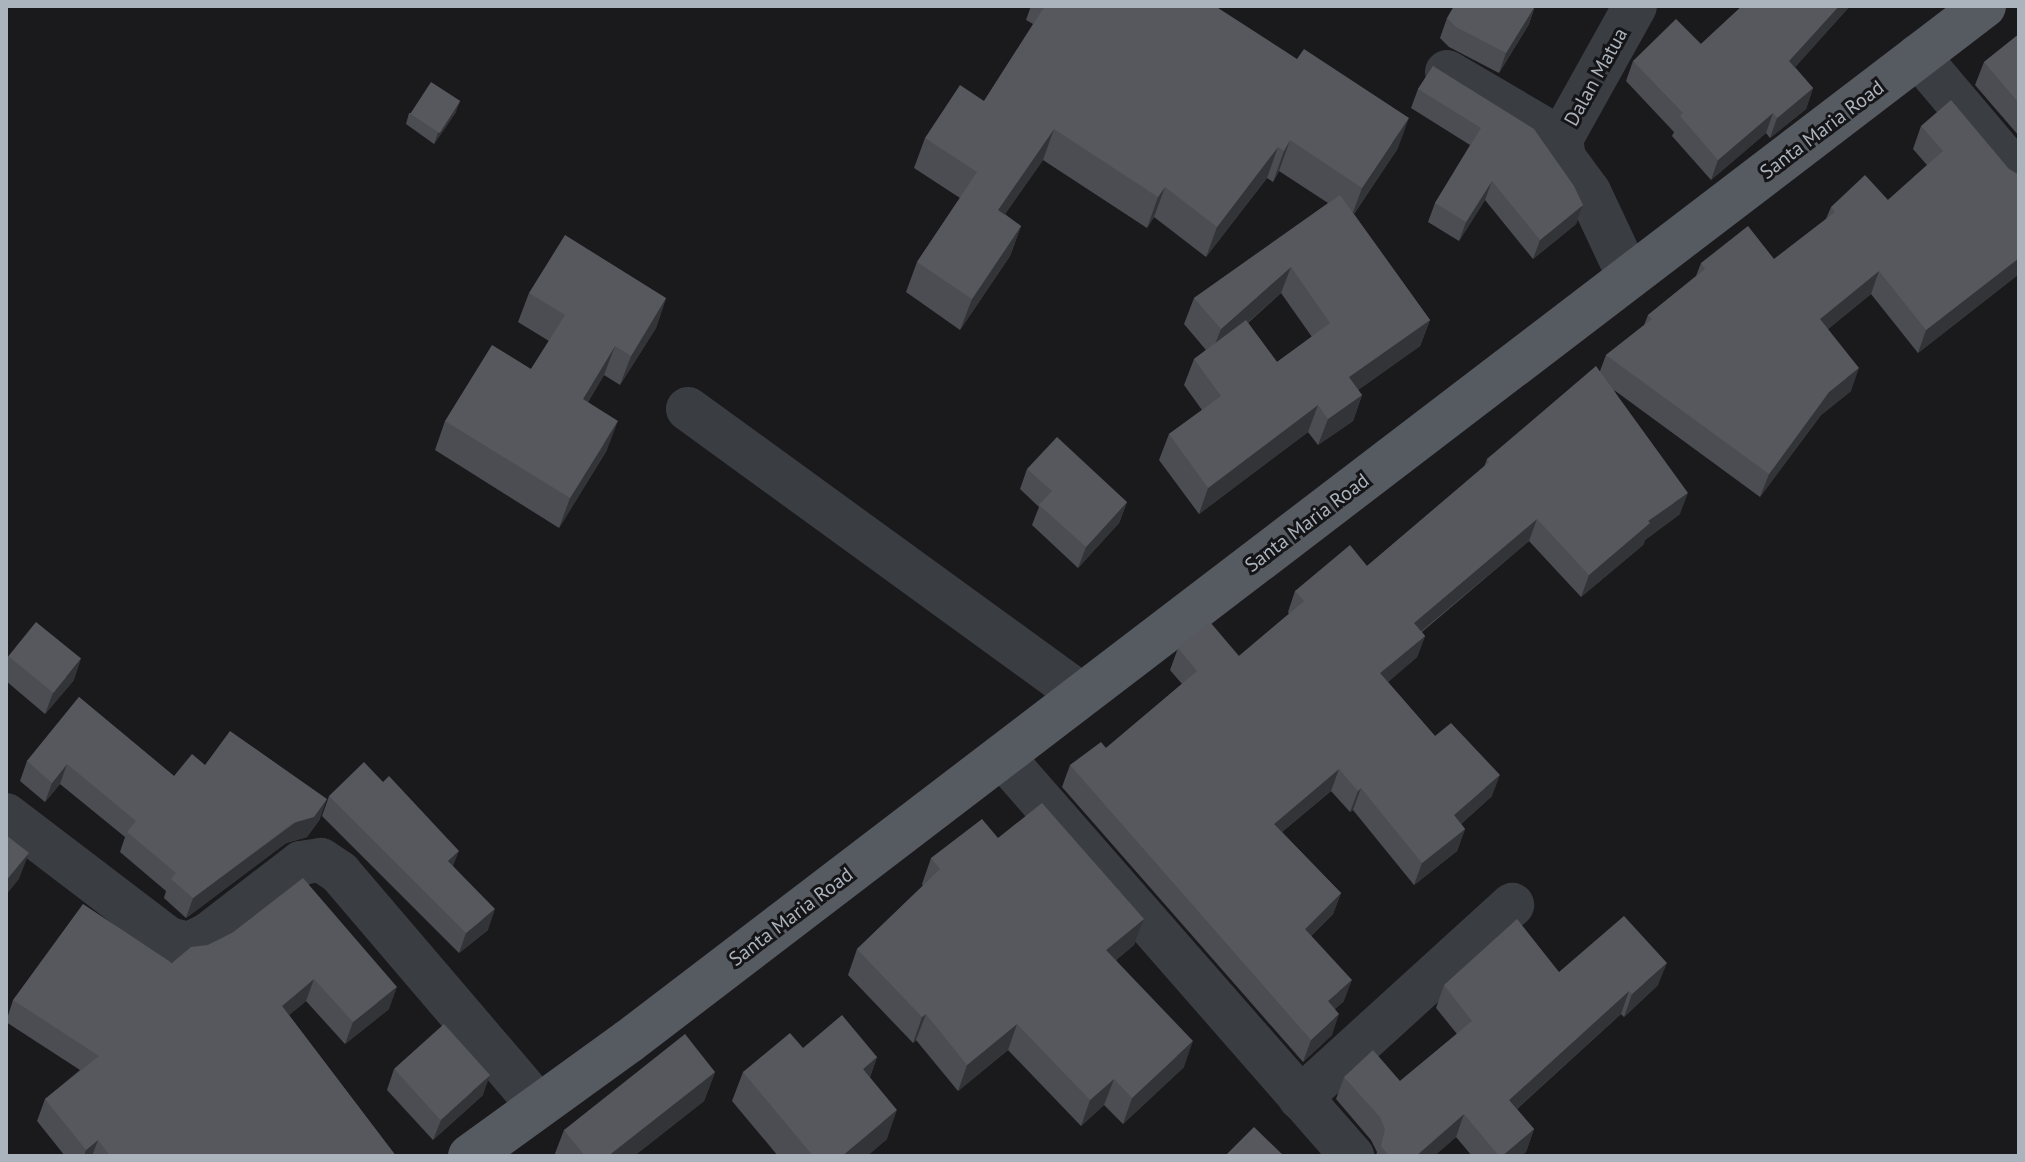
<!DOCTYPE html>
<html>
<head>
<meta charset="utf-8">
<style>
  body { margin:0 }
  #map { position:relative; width:2025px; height:1162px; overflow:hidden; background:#1a1a1d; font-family:"PT Sans",sans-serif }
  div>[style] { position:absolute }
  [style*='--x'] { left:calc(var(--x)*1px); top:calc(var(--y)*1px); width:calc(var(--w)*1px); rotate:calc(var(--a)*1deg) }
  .minor>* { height:44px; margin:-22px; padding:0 22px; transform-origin:22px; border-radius:22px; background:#3a3d42 }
  .major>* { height:44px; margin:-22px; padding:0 22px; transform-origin:22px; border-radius:22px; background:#565a61 }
  .wall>* { inset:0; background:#4b4d52 }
  .shaded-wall>* { inset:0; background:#333438 }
  .building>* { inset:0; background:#56585e; transform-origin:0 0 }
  span { translate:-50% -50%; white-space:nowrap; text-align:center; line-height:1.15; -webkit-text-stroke:6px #151518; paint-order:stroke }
  .street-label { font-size:20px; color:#abb3bd }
  .frame { position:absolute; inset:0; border:8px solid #abb3bd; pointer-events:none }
</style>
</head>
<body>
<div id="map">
  <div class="minor">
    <div style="--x:1918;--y:56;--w:156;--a:49.7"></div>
    <div style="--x:1447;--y:72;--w:132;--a:30.4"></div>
    <div style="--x:1629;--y:277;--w:94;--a:-115.2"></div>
    <div style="--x:1589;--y:192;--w:42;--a:-126.3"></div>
    <div style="--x:1564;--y:158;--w:19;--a:-99"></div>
    <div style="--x:1561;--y:139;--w:152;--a:-60.9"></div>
    <div style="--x:688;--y:409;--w:486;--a:36"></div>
    <div style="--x:1002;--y:756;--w:532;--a:48.81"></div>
    <div style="--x:6;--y:815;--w:205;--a:37.3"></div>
    <div style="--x:169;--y:939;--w:21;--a:14"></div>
    <div style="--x:189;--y:944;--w:22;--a:-27"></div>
    <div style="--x:209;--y:934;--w:116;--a:-37.7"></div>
    <div style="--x:301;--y:863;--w:20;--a:-9"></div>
    <div style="--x:321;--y:860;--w:23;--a:34"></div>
    <div style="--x:340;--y:873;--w:305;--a:49.5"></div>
    <div style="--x:1300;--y:1098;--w:287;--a:-42.3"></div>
  </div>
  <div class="major">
    <div style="--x:470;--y:1156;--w:196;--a:-35.9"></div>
    <div style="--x:629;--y:1041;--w:1705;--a:-37.37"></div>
  </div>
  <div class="wall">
    <div style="clip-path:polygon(evenodd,1031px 6px,1215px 6px,1398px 148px,1354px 214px,1430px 320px,1420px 346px,1358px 390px,1362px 395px,1353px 421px,1318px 445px,1308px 432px,1199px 514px,1159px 460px,1169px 434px,1202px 410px,1184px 385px,1194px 359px,1206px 350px,1184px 324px,1194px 298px,1328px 203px,1279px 171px,1273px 182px,1267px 178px,1206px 257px,1154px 217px,1147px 228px,1043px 160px,1005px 214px,1021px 226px,1010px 256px,960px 330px,906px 292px,917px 262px,960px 198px,914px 168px,925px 138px,984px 101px,1033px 24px,1026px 20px,1031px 6px,1281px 293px,1312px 337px,1277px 362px,1248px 323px,1281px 293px)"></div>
    <div style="clip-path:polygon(1535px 6px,1529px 24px,1499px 73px,1449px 47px,1440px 38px,1447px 18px)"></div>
    <div style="clip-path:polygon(1742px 6px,1850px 6px,1795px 67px,1813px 88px,1806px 109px,1770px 138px,1766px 133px,1711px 180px,1672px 136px,1674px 132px,1626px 81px,1633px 61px,1701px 44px)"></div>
    <div style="clip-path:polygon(2019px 34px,2019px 136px,1975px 85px,1984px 62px)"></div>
    <div style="clip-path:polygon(1433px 66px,1583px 205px,1576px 224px,1533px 259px,1485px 200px,1459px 241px,1428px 222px,1435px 203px,1470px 145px,1411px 108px,1418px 89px)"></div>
    <div style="clip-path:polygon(456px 112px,434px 144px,406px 124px,409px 113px)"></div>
    <div style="clip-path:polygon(1921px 126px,2009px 169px,2019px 175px,2019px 274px,1918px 353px,1871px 294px,1828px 329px,1851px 391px,1821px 415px,1760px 497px,1614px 390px,1680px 514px,1645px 540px,1643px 545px,1581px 597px,1529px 541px,1422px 632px,1425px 636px,1417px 657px,1388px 682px,1435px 736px,1492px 796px,1461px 824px,1465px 829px,1457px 851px,1414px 885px,1353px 810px,1350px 812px,1331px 791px,1282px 832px,1341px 893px,1333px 914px,1311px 936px,1344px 1001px,1335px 1009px,1332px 1035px,1303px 1062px,1062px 787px,1070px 765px,1106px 748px,1182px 684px,1170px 670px,1178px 648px,1239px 656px,1289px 614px,1288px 612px,1295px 591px,1367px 566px,1484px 467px,1487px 459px,1600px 371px,1606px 355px,1644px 325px,1648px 315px,1696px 276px,1701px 263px,1774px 259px,1826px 219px,1831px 207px,1888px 200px,1927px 165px,1913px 149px)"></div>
    <div style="clip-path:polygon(529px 293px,666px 298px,656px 328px,620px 385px,604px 375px,588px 402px,607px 450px,559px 528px,435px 450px,445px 421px,531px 369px,549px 341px,518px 322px)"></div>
    <div style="clip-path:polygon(1027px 469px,1127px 502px,1119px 523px,1078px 568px,1032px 525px,1039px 507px,1020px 489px)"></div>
    <div style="clip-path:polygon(8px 656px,74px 680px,45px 714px,6px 681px,6px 662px)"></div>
    <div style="clip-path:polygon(79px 697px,174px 776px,205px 765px,320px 819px,307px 837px,286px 843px,186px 918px,164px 898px,166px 891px,120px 852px,125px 837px,60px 784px,45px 802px,20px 781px,27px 761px)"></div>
    <div style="clip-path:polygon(329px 796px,453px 866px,488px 930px,459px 953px,322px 816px)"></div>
    <div style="clip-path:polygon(998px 838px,1144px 919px,1134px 945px,1116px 960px,1184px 1067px,1123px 1124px,1104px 1105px,1081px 1126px,1008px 1050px,958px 1091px,916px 1040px,913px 1043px,848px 975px,857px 949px,923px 886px,922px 884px,931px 858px)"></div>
    <div style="clip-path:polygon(232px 933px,389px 1009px,345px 1044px,306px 1001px,289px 1015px,396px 1156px,65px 1156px,37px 1121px,45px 1099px,80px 1070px,6px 1022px,13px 1000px,172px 963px)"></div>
    <div style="clip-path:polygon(1559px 972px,1658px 985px,1624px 1017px,1621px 1014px,1517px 1109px,1534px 1129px,1526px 1152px,1520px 1156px,1472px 1156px,1456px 1137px,1434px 1156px,1376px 1156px,1377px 1152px,1371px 1140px,1336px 1099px,1344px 1077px,1400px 1081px,1457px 1034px,1436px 1008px,1444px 985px)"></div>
    <div style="clip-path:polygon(803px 1048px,877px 1057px,870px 1077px,887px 1139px,867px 1156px,778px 1156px,732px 1101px,743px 1072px)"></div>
    <div style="clip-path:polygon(394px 1069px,483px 1095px,433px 1140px,387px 1090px)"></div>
    <div style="clip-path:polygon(715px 1072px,704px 1101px,634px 1156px,554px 1156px,564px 1130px)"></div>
  </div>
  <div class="shaded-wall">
    <div style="clip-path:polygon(1535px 6px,1529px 24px,1499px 73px,1506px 53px)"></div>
    <div style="clip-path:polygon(1839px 6px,1850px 6px,1782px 82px,1789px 61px)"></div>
    <div style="clip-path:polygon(1813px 88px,1806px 109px,1770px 138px,1777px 118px)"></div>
    <div style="clip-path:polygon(460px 101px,456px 112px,434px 144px,438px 133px)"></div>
    <div style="clip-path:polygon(1773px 113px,1766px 133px,1711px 180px,1718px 160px)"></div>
    <div style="clip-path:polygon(1409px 118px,1398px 148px,1351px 218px,1362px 188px)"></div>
    <div style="clip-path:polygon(1054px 129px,1043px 160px,987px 240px,998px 210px)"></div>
    <div style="clip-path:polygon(1290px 140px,1279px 171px,1273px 182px,1284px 151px)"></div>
    <div style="clip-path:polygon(1278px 147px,1267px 178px,1206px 257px,1217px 227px)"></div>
    <div style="clip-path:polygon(1492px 181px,1485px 200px,1459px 241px,1466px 222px)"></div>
    <div style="clip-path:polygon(1165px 187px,1154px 217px,1147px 228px,1158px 197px)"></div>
    <div style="clip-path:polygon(1583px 205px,1576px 224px,1533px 259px,1540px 240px)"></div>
    <div style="clip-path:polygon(1021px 226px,1010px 256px,960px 330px,972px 299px)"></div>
    <div style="clip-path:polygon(2019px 258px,2019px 274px,1918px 353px,1926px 330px)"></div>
    <div style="clip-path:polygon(1291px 267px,1281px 293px,1211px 355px,1221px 329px)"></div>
    <div style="clip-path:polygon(1879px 271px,1871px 294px,1812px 342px,1820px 319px)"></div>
    <div style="clip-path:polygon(666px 298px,656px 328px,620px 385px,631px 356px)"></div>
    <div style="clip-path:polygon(1430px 320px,1420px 346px,1340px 403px,1349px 377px)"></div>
    <div style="clip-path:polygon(615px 346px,604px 375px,572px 428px,583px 399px)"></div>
    <div style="clip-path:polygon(1859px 368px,1851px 391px,1821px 415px,1760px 497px,1769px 474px,1829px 392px)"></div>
    <div style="clip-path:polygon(1362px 395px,1353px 421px,1318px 445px,1328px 419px)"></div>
    <div style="clip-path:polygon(1318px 405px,1308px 432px,1199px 514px,1208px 488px)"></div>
    <div style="clip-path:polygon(618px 421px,607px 450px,559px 528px,570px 498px)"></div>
    <div style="clip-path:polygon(1688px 493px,1680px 514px,1645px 540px,1643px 545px,1581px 597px,1589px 575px,1648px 521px)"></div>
    <div style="clip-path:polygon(1127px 502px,1119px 523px,1078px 568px,1086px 547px)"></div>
    <div style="clip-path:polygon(1537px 519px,1529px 541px,1406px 644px,1414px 623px)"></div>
    <div style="clip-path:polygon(1425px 636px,1417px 657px,1373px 695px,1380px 673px)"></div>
    <div style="clip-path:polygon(81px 659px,74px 680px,45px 714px,53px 693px)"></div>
    <div style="clip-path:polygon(67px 764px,60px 784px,45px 802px,52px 783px)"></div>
    <div style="clip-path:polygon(1339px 769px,1331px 791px,1266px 845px,1274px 824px)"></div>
    <div style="clip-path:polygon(1500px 775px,1492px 796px,1446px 837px,1454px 815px)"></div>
    <div style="clip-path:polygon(1361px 788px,1353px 810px,1350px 812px,1358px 791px)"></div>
    <div style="clip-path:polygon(327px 799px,320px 819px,307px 837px,286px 843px,186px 918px,193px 898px)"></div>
    <div style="clip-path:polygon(1465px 829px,1457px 851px,1414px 885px,1422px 863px)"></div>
    <div style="clip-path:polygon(459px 851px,451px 871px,448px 861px)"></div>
    <div style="clip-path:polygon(29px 853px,19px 879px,6px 895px,6px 881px)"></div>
    <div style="clip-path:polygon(1341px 893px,1333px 914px,1297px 950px,1305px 929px)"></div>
    <div style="clip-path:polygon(495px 909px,488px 930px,459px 953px,466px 933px)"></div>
    <div style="clip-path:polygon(1144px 919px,1134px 945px,1096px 976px,1106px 950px)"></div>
    <div style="clip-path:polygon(1667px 963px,1658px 985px,1624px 1017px,1632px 994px)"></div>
    <div style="clip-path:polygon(314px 979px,306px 1001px,274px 1027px,282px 1006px)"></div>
    <div style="clip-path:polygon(1352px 980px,1344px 1001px,1320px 1023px,1328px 1001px)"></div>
    <div style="clip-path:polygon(397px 987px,389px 1009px,345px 1044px,353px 1022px)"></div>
    <div style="clip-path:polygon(1629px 991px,1621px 1014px,1501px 1123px,1509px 1100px)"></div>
    <div style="clip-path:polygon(926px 1014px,916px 1040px,913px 1043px,922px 1017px)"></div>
    <div style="clip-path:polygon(1339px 1014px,1332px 1035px,1303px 1062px,1311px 1040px)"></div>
    <div style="clip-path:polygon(1017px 1024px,1008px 1050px,958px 1091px,967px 1065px)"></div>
    <div style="clip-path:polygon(1193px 1041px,1184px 1067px,1123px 1124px,1132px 1098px)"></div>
    <div style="clip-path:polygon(877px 1057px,867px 1086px,863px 1069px)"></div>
    <div style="clip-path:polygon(715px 1072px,704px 1101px,634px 1156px,608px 1156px)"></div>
    <div style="clip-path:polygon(490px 1075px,483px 1095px,433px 1140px,441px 1120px)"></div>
    <div style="clip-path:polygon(1114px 1079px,1104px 1105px,1081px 1126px,1090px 1100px)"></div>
    <div style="clip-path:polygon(897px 1110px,887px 1139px,867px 1156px,842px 1156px)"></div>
    <div style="clip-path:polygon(1464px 1114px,1456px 1137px,1434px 1156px,1416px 1156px)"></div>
    <div style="clip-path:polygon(1534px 1129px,1526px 1152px,1520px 1156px,1502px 1156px)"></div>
    <div style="clip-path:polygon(98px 1140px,92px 1156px,84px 1156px,86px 1150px)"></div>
  </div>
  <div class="building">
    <div style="clip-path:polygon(1045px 6px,1215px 6px,1297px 59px,1304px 49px,1409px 118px,1362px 188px,1290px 140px,1284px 151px,1278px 147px,1217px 227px,1165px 187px,1158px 197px,1054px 129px,998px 210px,1021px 226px,972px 299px,917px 262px,977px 172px,925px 138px,960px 85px,984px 101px)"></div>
    <div style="clip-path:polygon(1454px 6px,1535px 6px,1506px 53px,1456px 27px,1447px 18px)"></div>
    <div style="clip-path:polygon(1742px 6px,1839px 6px,1789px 61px,1813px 88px,1777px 118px,1773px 113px,1718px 160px,1680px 116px,1683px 113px,1633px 61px,1676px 19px,1701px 44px)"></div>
    <div style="clip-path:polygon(2019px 34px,2019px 103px,1984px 62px)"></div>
    <div style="clip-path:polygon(1433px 66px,1534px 129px,1574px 186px,1583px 205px,1540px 240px,1492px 181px,1466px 222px,1435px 203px,1481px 128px,1418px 89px)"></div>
    <div style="left:431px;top:82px;width:35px;height:38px;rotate:33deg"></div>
    <div style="clip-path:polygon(1951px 100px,2009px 169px,2019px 175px,2019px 258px,1926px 330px,1879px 271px,1820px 319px,1859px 368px,1829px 392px,1769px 474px,1606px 355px,1652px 319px,1648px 315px,1705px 269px,1701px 263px,1748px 226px,1774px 259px,1835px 212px,1831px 207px,1865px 175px,1888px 200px,1943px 151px,1921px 126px)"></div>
    <div style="clip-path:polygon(1340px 195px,1430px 320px,1349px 377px,1362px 395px,1328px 419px,1318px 405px,1208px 488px,1169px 434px,1221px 396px,1194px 359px,1246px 320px,1277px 362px,1330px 323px,1291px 267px,1221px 329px,1194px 298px)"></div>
    <div style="clip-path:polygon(565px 235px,666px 298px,631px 356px,615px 346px,583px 399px,618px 421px,570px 498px,445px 421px,492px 345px,531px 369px,565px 315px,529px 293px)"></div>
    <div style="clip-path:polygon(1596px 366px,1688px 493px,1648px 521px,1650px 523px,1589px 575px,1537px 519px,1414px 623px,1425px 636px,1380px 673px,1435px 736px,1451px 723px,1500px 775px,1454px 815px,1465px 829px,1422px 863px,1361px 788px,1358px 791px,1339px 769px,1274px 824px,1341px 893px,1305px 929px,1352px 980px,1328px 1001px,1339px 1014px,1311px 1040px,1070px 765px,1101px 742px,1106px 748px,1197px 671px,1178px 648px,1210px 622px,1239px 656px,1304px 601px,1295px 591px,1350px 545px,1367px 566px,1489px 462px,1487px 459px)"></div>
    <div style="clip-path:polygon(1057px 437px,1127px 502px,1086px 547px,1039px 505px,1052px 491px,1027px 469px)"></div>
    <div style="left:36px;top:622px;width:58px;height:44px;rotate:39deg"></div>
    <div style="clip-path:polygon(79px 697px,174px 776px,192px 754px,205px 765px,230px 731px,327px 799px,314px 817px,293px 823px,193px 898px,171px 879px,176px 873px,127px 832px,136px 821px,67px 764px,52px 783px,27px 761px)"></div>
    <div style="clip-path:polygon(364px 762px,383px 782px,389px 776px,459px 851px,448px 861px,495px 909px,466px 933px,329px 796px)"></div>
    <div style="clip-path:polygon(1042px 803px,1144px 919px,1106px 950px,1193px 1041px,1132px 1098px,1114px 1079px,1090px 1100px,1017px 1024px,967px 1065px,926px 1014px,922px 1017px,857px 949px,940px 869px,931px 858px,982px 819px,998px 838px)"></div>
    <div style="clip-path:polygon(6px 835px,29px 853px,6px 881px)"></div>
    <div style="clip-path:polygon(303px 878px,397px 987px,353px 1022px,314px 979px,282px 1006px,396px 1156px,110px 1156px,98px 1140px,86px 1150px,45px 1099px,99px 1056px,13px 1000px,83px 904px,172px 963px,191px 947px,208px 945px,232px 933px)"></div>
    <div style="clip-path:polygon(1624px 916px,1667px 963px,1632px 994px,1629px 991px,1509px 1100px,1534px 1129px,1502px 1156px,1499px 1156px,1464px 1114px,1416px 1156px,1389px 1156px,1381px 1146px,1385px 1129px,1380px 1117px,1344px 1077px,1373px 1050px,1400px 1081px,1472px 1021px,1444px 985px,1517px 919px,1559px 972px)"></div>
    <div style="clip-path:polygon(842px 1015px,877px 1057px,863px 1069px,897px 1110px,842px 1156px,813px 1156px,743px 1072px,790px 1033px,803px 1048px)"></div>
    <div style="left:444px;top:1024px;width:69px;height:67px;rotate:48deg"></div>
    <div style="clip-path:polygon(685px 1034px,715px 1072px,608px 1156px,585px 1156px,564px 1130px)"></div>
    <div style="clip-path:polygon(1254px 1127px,1284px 1156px,1225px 1156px)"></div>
  </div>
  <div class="street-label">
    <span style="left:1596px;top:77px;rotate:-61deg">Dalan Matua</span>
    <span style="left:1822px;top:130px;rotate:-37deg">Santa Maria Road</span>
    <span style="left:1307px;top:523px;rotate:-37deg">Santa Maria Road</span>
    <span style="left:791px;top:917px;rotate:-37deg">Santa Maria Road</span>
  </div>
  <div class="frame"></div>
</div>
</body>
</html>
